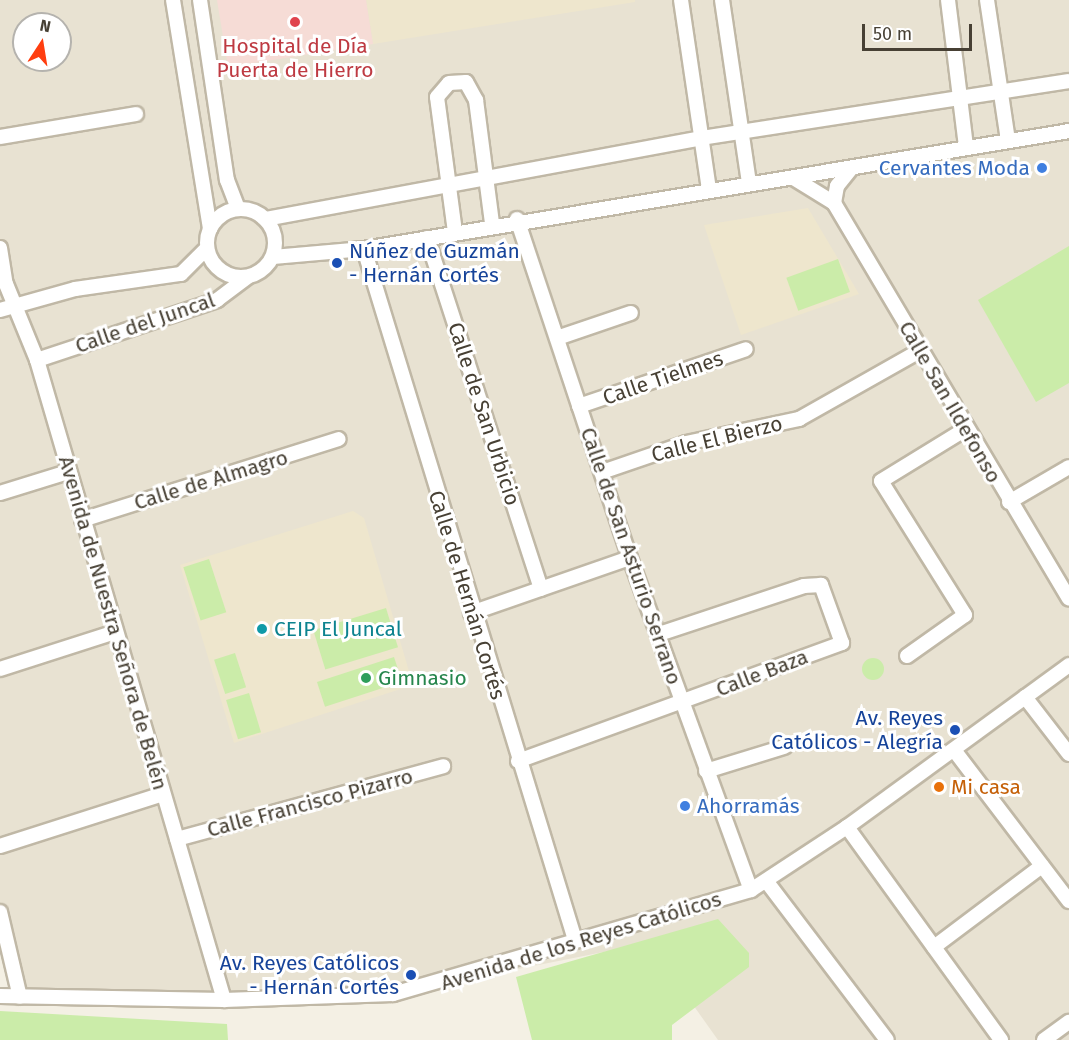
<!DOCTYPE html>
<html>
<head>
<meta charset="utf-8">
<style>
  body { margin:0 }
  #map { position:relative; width:1069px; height:1040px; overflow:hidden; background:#f4f0e4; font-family:"Fira Sans",sans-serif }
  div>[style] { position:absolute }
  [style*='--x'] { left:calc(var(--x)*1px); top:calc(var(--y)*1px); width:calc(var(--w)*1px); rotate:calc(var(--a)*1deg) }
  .residential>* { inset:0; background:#e8e2d2 }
  .education>* { inset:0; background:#eee6cd }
  .medical>* { inset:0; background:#f6dcd6 }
  .green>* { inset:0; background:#cbeca9; transform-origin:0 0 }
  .round { border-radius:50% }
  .roads { filter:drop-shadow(2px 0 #c0b8a6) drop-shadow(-2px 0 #c0b8a6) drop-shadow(0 2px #c0b8a6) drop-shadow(0 -2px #c0b8a6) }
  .street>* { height:14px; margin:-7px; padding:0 7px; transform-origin:7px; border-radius:7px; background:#fff }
  .street>.ring { margin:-7px; padding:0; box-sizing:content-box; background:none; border:14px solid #fff; border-radius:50% }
  .dots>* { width:16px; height:16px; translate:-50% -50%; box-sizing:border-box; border:3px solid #fff; border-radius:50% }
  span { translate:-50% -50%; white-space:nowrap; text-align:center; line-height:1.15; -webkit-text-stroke:6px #fff; paint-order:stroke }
  .health-label { font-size:21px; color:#be3a42 }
  .shop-label { font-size:21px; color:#366cbe }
  .right { translate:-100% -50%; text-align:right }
  .left { translate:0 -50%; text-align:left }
  .transit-label { font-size:21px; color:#164399 }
  .street-label { font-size:21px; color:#474034 }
  .culture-label { font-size:21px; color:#0d838f }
  .leisure-label { font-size:21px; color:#27864d }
  .food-label { font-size:21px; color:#c56008 }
  .north { position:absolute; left:12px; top:12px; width:60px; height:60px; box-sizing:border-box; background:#fff; border:2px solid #b5b3ae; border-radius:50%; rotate:12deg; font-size:16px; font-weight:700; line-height:24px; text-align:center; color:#474034 }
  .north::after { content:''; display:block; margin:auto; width:21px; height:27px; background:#ff3e10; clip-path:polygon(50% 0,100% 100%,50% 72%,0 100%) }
  .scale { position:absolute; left:862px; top:24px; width:110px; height:27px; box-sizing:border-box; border:3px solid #474034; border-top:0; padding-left:8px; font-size:18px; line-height:21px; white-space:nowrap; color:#474034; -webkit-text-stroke:4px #fff; paint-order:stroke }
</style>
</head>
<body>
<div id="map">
  <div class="residential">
    <div style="clip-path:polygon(evenodd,0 0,1069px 0,1069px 1040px,718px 1040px,649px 943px,393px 994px,20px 997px,0 912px,0 0,24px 24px,60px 24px,60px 60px,24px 60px,24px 24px)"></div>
  </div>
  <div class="education">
    <div style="clip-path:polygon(366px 0,635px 0,635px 2px,373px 44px)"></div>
    <div style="clip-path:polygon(808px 208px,859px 294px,741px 335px,704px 225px)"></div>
    <div style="clip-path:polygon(353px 511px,364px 518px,413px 685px,234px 743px,180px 565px)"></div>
  </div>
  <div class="medical">
    <div style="clip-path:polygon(217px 0,366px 0,373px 44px,228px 67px)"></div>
  </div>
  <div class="green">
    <div style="clip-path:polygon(1069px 246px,1069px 383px,1036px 402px,978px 300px)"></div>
    <div style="left:838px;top:259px;width:35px;height:55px;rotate:70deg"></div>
    <div style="left:209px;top:559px;width:56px;height:27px;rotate:72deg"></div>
    <div style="left:386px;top:608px;width:41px;height:76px;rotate:73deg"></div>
    <div style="left:235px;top:653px;width:36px;height:22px;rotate:72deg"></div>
    <div style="left:394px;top:657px;width:26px;height:81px;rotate:72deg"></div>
    <div class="round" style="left:862px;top:658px;width:22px;height:22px"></div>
    <div style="left:249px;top:693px;width:41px;height:24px;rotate:73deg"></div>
    <div style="clip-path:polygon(718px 919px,749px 953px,749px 967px,672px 1025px,672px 1040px,532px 1040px,516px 977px)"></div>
    <div style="clip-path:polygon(0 1011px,227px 1024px,228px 1040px,0 1040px)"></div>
  </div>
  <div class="roads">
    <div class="street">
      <div style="--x:173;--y:0;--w:232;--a:80.8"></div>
      <div style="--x:200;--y:0;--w:182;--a:81.5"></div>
      <div style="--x:227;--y:180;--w:31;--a:69"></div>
      <div style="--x:681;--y:0;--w:192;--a:81.6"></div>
      <div style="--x:722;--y:0;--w:185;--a:81.6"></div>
      <div style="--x:948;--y:0;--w:147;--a:83"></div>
      <div style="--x:987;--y:0;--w:142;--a:81.5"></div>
      <div style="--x:0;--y:137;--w:138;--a:-9.6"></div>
      <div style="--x:795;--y:179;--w:46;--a:31.6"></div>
      <div style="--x:834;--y:203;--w:460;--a:59.3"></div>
      <div style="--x:834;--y:203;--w:17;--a:-80"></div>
      <div style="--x:837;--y:186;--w:22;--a:-51"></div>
      <div class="ring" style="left:207px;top:209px;width:54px;height:54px"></div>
      <div style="--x:265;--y:219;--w:443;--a:-10.5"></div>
      <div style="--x:701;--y:138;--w:372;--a:-8.8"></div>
      <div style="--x:517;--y:219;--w:357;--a:71.6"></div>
      <div style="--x:630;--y:558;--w:353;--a:70"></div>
      <div style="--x:455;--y:232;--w:136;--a:-97.6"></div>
      <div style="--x:437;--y:97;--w:18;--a:-49"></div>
      <div style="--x:449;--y:83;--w:17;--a:-3"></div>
      <div style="--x:466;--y:82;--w:21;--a:61"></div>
      <div style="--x:476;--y:100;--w:125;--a:82.6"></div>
      <div style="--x:427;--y:238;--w:369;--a:72"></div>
      <div style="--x:0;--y:248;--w:36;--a:81"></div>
      <div style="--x:6;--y:284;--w:82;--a:67.8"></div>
      <div style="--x:37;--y:360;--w:667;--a:73.71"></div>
      <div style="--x:364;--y:249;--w:722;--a:73.02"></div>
      <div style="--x:273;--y:257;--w:91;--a:-5"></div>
      <div style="--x:364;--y:249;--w:715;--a:-9.5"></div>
      <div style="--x:0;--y:310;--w:78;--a:-15.6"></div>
      <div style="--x:75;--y:289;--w:107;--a:-8.1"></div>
      <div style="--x:181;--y:274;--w:37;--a:-45"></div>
      <div style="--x:557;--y:338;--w:78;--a:-18.7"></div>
      <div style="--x:37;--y:360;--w:190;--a:-18.4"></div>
      <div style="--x:217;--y:300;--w:38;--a:-37"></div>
      <div style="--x:579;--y:406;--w:176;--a:-18.8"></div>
      <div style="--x:602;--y:472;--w:89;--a:-19"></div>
      <div style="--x:686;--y:443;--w:116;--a:-12"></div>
      <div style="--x:799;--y:419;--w:138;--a:-29.5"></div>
      <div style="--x:0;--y:493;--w:71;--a:-17.2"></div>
      <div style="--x:1009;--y:502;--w:69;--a:-30.3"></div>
      <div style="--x:82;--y:520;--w:269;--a:-17.5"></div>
      <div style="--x:471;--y:613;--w:168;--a:-19.1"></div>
      <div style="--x:907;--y:656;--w:71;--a:-35.3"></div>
      <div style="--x:965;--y:615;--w:158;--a:-122.1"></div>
      <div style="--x:881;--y:481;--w:97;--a:-31.6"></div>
      <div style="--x:0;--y:669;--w:121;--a:-17.8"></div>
      <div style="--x:1025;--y:697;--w:72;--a:52.3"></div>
      <div style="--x:954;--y:750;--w:190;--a:52.7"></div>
      <div style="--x:518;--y:761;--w:345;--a:-20"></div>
      <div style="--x:842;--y:643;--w:62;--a:-109.9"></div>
      <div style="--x:821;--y:585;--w:17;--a:177"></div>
      <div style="--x:804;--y:586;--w:153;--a:161.7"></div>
      <div style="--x:706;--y:771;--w:82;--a:-17.1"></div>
      <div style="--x:847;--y:827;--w:263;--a:54.1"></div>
      <div style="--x:177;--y:839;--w:276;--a:-15.3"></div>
      <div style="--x:0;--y:846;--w:171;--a:-17.7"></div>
      <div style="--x:767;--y:882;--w:198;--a:52.8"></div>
      <div style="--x:0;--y:912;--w:87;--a:76.8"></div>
      <div style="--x:934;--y:947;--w:135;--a:-36.9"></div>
      <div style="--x:0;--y:996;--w:224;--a:1"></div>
      <div style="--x:224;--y:1000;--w:169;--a:-2"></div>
      <div style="--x:393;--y:994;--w:373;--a:-16.2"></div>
      <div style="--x:751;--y:890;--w:115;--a:-33.3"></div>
      <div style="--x:847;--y:827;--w:275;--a:-36.1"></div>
      <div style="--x:1044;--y:1040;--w:31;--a:-36"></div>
    </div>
  </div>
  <div class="dots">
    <div style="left:295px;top:22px;background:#e0444e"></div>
    <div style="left:1042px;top:168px;background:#3f7fe0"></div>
    <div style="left:337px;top:263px;background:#1a4fb4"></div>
    <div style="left:262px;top:629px;background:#0f9aa8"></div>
    <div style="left:366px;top:678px;background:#2e9e5b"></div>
    <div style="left:955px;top:730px;background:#1a4fb4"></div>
    <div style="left:939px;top:787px;background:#e8710a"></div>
    <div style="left:685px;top:806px;background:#3f7fe0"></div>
    <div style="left:411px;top:975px;background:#1a4fb4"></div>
  </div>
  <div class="health-label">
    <span style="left:295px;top:58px">Hospital de Día<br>Puerta de Hierro</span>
  </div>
  <div class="shop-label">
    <span class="right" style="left:1030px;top:168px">Cervantes Moda</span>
    <span class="left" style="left:697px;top:806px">Ahorramás</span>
  </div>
  <div class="transit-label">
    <span class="left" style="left:349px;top:263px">Núñez de Guzmán<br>- Hernán Cortés</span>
    <span class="right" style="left:943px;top:730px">Av. Reyes<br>Católicos - Alegría</span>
    <span class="right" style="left:399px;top:975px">Av. Reyes Católicos<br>- Hernán Cortés</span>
  </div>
  <div class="street-label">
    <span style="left:145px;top:323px;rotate:-19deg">Calle del Juncal</span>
    <span style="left:663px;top:378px;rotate:-19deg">Calle Tielmes</span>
    <span style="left:950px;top:402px;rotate:60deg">Calle San Ildefonso</span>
    <span style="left:484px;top:414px;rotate:72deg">Calle de San Urbicio</span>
    <span style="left:717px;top:439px;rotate:-14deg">Calle El Bierzo</span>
    <span style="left:211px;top:480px;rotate:-17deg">Calle de Almagro</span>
    <span style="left:631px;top:556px;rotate:71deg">Calle de San Asturio Serrano</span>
    <span style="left:467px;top:595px;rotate:73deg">Calle de Hernán Cortés</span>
    <span style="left:113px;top:623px;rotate:74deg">Avenida de Nuestra Señora de Belén</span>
    <span style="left:762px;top:673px;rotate:-21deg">Calle Baza</span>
    <span style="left:310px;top:803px;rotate:-15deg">Calle Francisco Pizarro</span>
    <span style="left:581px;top:941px;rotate:-17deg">Avenida de los Reyes Católicos</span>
  </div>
  <div class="culture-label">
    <span class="left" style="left:274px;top:629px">CEIP El Juncal</span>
  </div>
  <div class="leisure-label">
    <span class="left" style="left:378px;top:678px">Gimnasio</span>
  </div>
  <div class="food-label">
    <span class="left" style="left:951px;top:787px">Mi casa</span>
  </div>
  <div class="north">N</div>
  <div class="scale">50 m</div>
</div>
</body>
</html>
